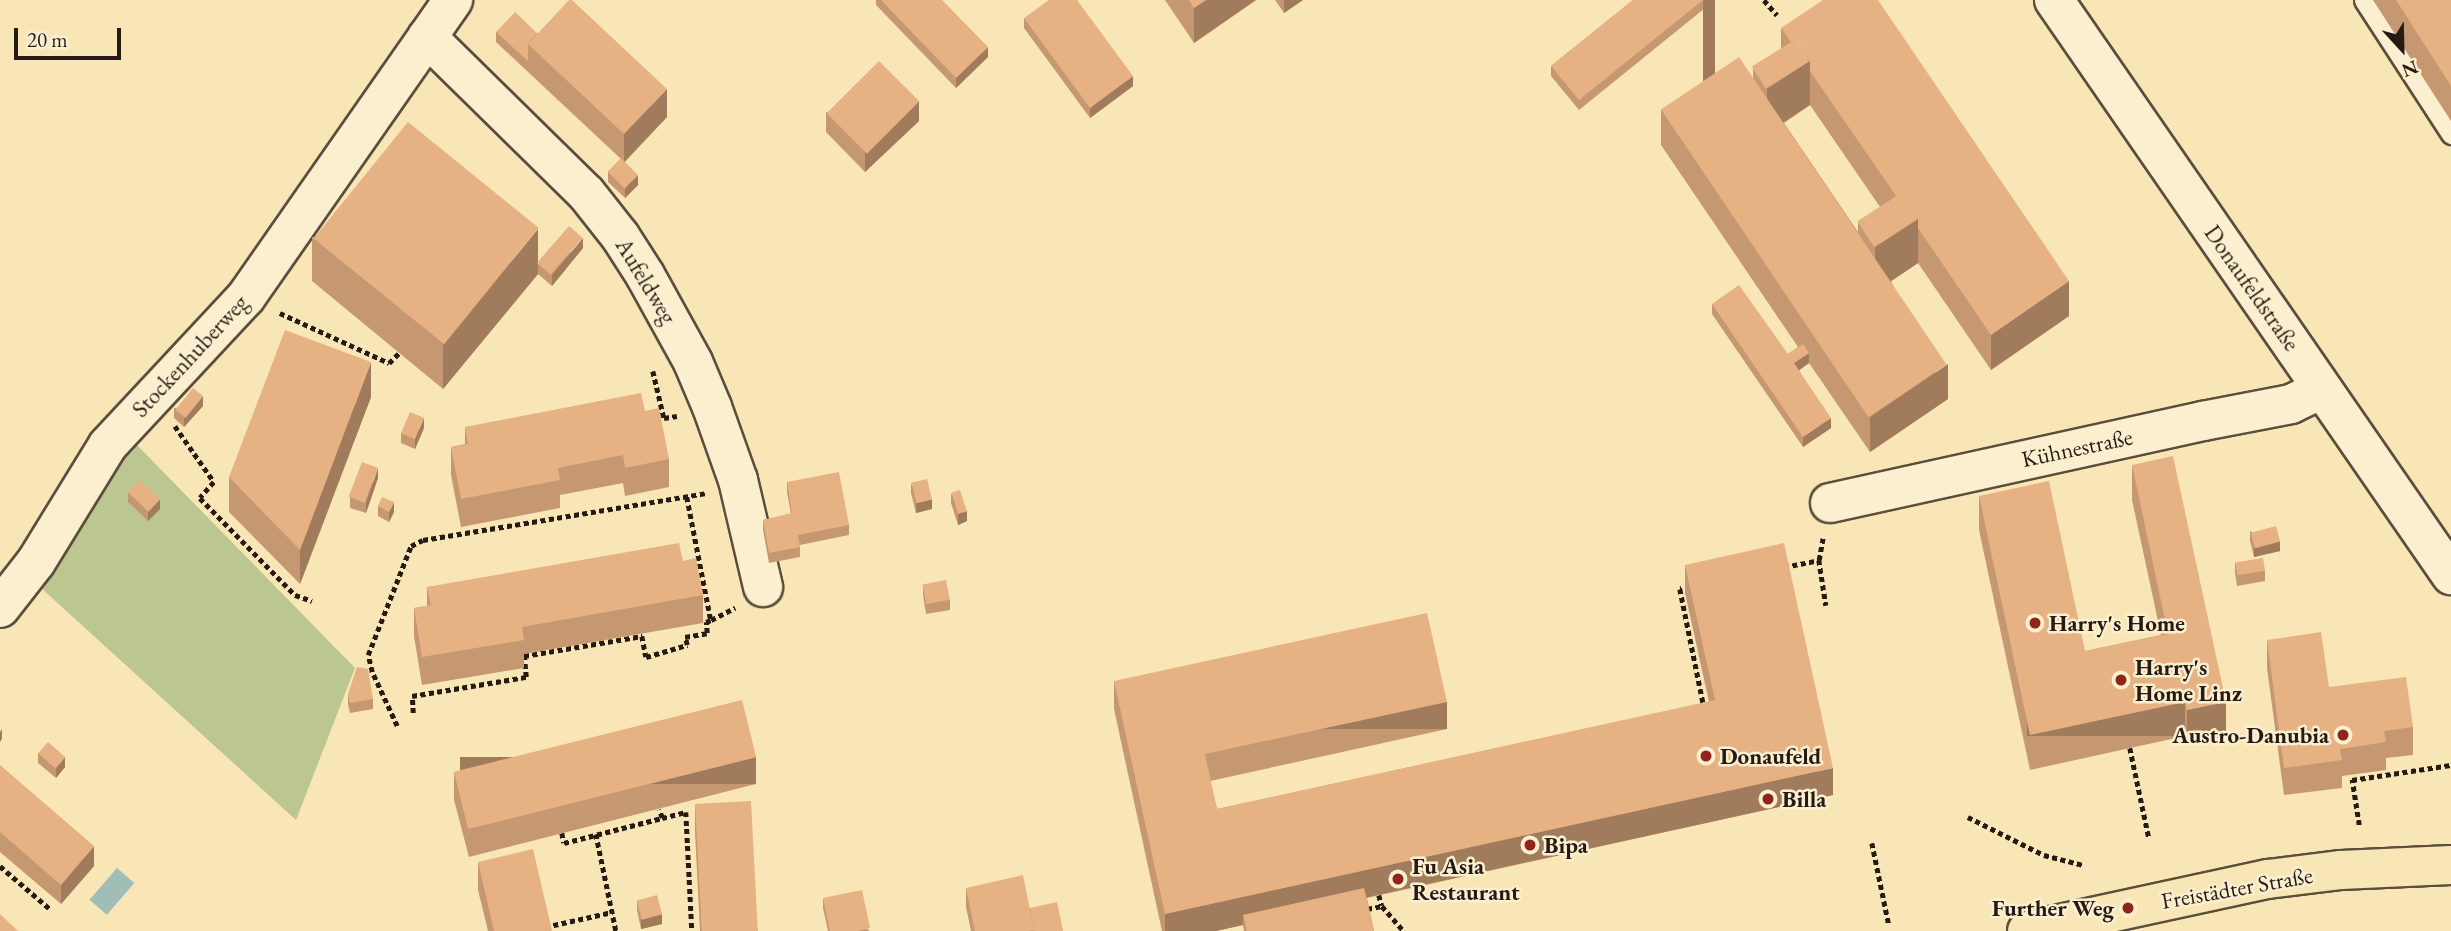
<!DOCTYPE html>
<html>
<head>
<meta charset="utf-8">
<style>
  body { margin:0 }
  #map { position:relative; width:2451px; height:931px; overflow:hidden; background:#f9e6b7; font-family:"EB Garamond",serif }
  div>[style] { position:absolute }
  [style*='--x'] { left:calc(var(--x)*1px); top:calc(var(--y)*1px); width:calc(var(--w)*1px); rotate:calc(var(--a)*1deg) }
  .green>* { inset:0; background:#bbc690 }
  .water>* { inset:0; background:#a1bdb8; transform-origin:0 0 }
  .path>* { height:4.5px; margin-top:-2.25px; transform-origin:0; background:repeating-linear-gradient(90deg,#261b14 0 5px,transparent 0 8.5px) }
  .roads { filter:drop-shadow(2px 0 #5b4e3d) drop-shadow(-2px 0 #5b4e3d) drop-shadow(0 2px #5b4e3d) drop-shadow(0 -2px #5b4e3d) }
  .service>* { height:19px; margin:-9.5px; padding:0 9.5px; transform-origin:9.5px; border-radius:9.5px; background:#fbefd0 }
  .minor>* { height:38px; margin:-19px; padding:0 19px; transform-origin:19px; border-radius:19px; background:#fbefd0 }
  .primary>* { height:38px; margin:-19px; padding:0 19px; transform-origin:19px; border-radius:19px; background:#f9e6b7 }
  .wall>* { inset:0; background:#c69871 }
  .shaded-wall>* { inset:0; background:#a17c5c; transform-origin:0 0 }
  .building>* { inset:0; background:#e6b183; transform-origin:0 0 }
  .dots>* { width:19px; height:19px; translate:-50% -50%; box-sizing:border-box; border:4px solid #fbefd0; border-radius:50% }
  span { translate:-50% -50%; white-space:nowrap; text-align:center; line-height:1.15; -webkit-text-stroke:5px #fbefd0; paint-order:stroke }
  .street-label { font-size:23px; color:#261b14 }
  .poi-label { font-size:23px; color:#261b14; font-weight:700 }
  .left { translate:0 -50%; text-align:left }
  .right { translate:-100% -50%; text-align:right }
  .north { position:absolute; left:2367px; top:14px; width:70px; height:70px; -webkit-text-stroke:5px #fbefd0; paint-order:stroke; rotate:158deg; font-size:19px; font-weight:700; line-height:28px; text-align:center; color:#261b14 }
  .north::after { content:''; display:block; margin:auto; width:24px; height:32px; background:#261b14; clip-path:polygon(50% 0,100% 100%,50% 72%,0 100%) }
  .scale { position:absolute; left:14px; top:28px; width:107px; height:32px; box-sizing:border-box; border:4px solid #261b14; border-top:0; padding-left:9px; font-size:21px; line-height:24px; white-space:nowrap; color:#261b14; -webkit-text-stroke:5px #fbefd0; paint-order:stroke }
</style>
</head>
<body>
<div id="map">
  <div class="green">
    <div style="clip-path:polygon(134px 442px,355px 668px,296px 820px,40px 587px)"></div>
  </div>
  <div class="water">
    <div style="left:117px;top:868px;width:23px;height:42px;rotate:41deg"></div>
  </div>
  <div class="path">
    <div style="--x:1764;--y:0;--w:20;--a:49"></div>
    <div style="--x:280;--y:313;--w:120;--a:24.6"></div>
    <div style="--x:389;--y:363;--w:14;--a:-45"></div>
    <div style="--x:653;--y:371;--w:48;--a:76.8"></div>
    <div style="--x:664;--y:418;--w:13;--a:-9"></div>
    <div style="--x:175;--y:426;--w:68;--a:55.1"></div>
    <div style="--x:214;--y:482;--w:21;--a:131"></div>
    <div style="--x:200;--y:498;--w:136;--a:45.6"></div>
    <div style="--x:295;--y:595;--w:18;--a:19"></div>
    <div style="--x:687;--y:497;--w:125;--a:79"></div>
    <div style="--x:711;--y:620;--w:27;--a:-27"></div>
    <div style="--x:1819;--y:560;--w:46;--a:81.2"></div>
    <div style="--x:1784;--y:567;--w:36;--a:-11"></div>
    <div style="--x:1819;--y:560;--w:22;--a:-80"></div>
    <div style="--x:1690;--y:587;--w:10;--a:169"></div>
    <div style="--x:1680;--y:589;--w:120;--a:78.5"></div>
    <div style="--x:413;--y:713;--w:17;--a:-93"></div>
    <div style="--x:412;--y:696;--w:116;--a:-9.5"></div>
    <div style="--x:526;--y:677;--w:21;--a:-95"></div>
    <div style="--x:524;--y:656;--w:120;--a:-9.6"></div>
    <div style="--x:642;--y:636;--w:21;--a:79"></div>
    <div style="--x:646;--y:657;--w:43;--a:-16.3"></div>
    <div style="--x:687;--y:645;--w:8;--a:-104"></div>
    <div style="--x:685;--y:637;--w:22;--a:-10"></div>
    <div style="--x:707;--y:633;--w:11;--a:-95"></div>
    <div style="--x:706;--y:622;--w:5;--a:-22"></div>
    <div style="--x:397;--y:726;--w:60;--a:-114.8"></div>
    <div style="--x:372;--y:672;--w:17;--a:-103"></div>
    <div style="--x:368;--y:655;--w:117;--a:-68.5"></div>
    <div style="--x:411;--y:546;--w:13;--a:-27"></div>
    <div style="--x:423;--y:540;--w:287;--a:-9.4"></div>
    <div style="--x:2130;--y:748;--w:92;--a:78.1"></div>
    <div style="--x:1968;--y:817;--w:85;--a:26.6"></div>
    <div style="--x:2044;--y:855;--w:40;--a:14.4"></div>
    <div style="--x:662;--y:818;--w:25;--a:-14"></div>
    <div style="--x:686;--y:812;--w:119;--a:87.1"></div>
    <div style="--x:2359;--y:825;--w:46;--a:-98.8"></div>
    <div style="--x:2352;--y:780;--w:100;--a:-8.6"></div>
    <div style="--x:562;--y:833;--w:10;--a:79"></div>
    <div style="--x:564;--y:843;--w:101;--a:-14.3"></div>
    <div style="--x:662;--y:818;--w:9;--a:-108"></div>
    <div style="--x:596;--y:834;--w:99;--a:78.3"></div>
    <div style="--x:1872;--y:843;--w:84;--a:78.3"></div>
    <div style="--x:0;--y:866;--w:66;--a:40.7"></div>
    <div style="--x:1379;--y:895;--w:11;--a:75"></div>
    <div style="--x:1367;--y:909;--w:15;--a:-11"></div>
    <div style="--x:1382;--y:906;--w:33;--a:49"></div>
    <div style="--x:545;--y:927;--w:69;--a:-12.6"></div>
  </div>
  <div class="roads">
    <div class="service">
      <div style="--x:2364;--y:0;--w:160;--a:57"></div>
    </div>
    <div class="minor">
      <div style="--x:2054;--y:0;--w:699;--a:55.38"></div>
      <div style="--x:427;--y:37;--w:223;--a:44.5"></div>
      <div style="--x:586;--y:193;--w:55;--a:51.7"></div>
      <div style="--x:620;--y:236;--w:46;--a:57.3"></div>
      <div style="--x:645;--y:275;--w:99;--a:61.1"></div>
      <div style="--x:693;--y:362;--w:49;--a:67.1"></div>
      <div style="--x:712;--y:407;--w:77;--a:70.4"></div>
      <div style="--x:738;--y:480;--w:110;--a:76.8"></div>
      <div style="--x:1830;--y:503;--w:382;--a:-12.4"></div>
      <div style="--x:2203;--y:421;--w:90;--a:-10.9"></div>
      <div style="--x:2291;--y:404;--w:34;--a:-26"></div>
      <div style="--x:0;--y:608;--w:58;--a:-52"></div>
      <div style="--x:36;--y:562;--w:137;--a:-58.4"></div>
      <div style="--x:108;--y:445;--w:202;--a:-47"></div>
      <div style="--x:246;--y:297;--w:362;--a:-55.1"></div>
    </div>
    <div class="primary">
      <div style="--x:2027;--y:931;--w:247;--a:-12.2"></div>
      <div style="--x:2268;--y:879;--w:74;--a:-7"></div>
      <div style="--x:2341;--y:870;--w:110;--a:-2.6"></div>
    </div>
  </div>
  <div class="wall">
    <div style="clip-path:polygon(876px 0,942px 0,988px 57px,956px 88px,876px 5px)"></div>
    <div style="clip-path:polygon(1165px 0,1256px 0,1194px 43px)"></div>
    <div style="clip-path:polygon(1275px 0,1303px 0,1284px 13px)"></div>
    <div style="clip-path:polygon(1633px 0,1715px 0,1579px 110px,1551px 76px,1551px 66px)"></div>
    <div style="clip-path:polygon(2373px 0,2451px 0,2451px 121px)"></div>
    <div style="clip-path:polygon(1024px 18px,1133px 86px,1090px 118px,1024px 28px)"></div>
    <div style="clip-path:polygon(evenodd,1781px 28px,2069px 316px,1991px 370px,1918px 263px,1891px 281px,1948px 399px,1870px 452px,1809px 363px,1799px 370px,1831px 428px,1803px 447px,1712px 314px,1712px 304px,1788px 354px,1798px 347px,1661px 145px,1661px 110px,1753px 79px,1753px 69px,1781px 49px,1781px 28px,1810px 105px,1880px 207px,1858px 222px,1858px 232px,1784px 123px,1810px 105px)"></div>
    <div style="clip-path:polygon(496px 32px,537px 33px,667px 117px,625px 162px,638px 185px,625px 198px,608px 182px,608px 172px,621px 159px,496px 42px)"></div>
    <div style="clip-path:polygon(826px 112px,919px 121px,865px 172px,826px 132px)"></div>
    <div style="clip-path:polygon(312px 237px,538px 264px,583px 248px,552px 286px,538px 274px,443px 389px,312px 281px)"></div>
    <div style="clip-path:polygon(371px 397px,300px 584px,229px 512px,229px 477px)"></div>
    <div style="clip-path:polygon(203px 406px,184px 427px,174px 418px,174px 408px)"></div>
    <div style="clip-path:polygon(645px 411px,669px 459px,669px 487px,625px 496px,623px 483px,560px 495px,560px 508px,461px 527px,451px 475px,451px 447px,465px 444px,465px 427px)"></div>
    <div style="clip-path:polygon(424px 428px,415px 449px,401px 443px,401px 433px)"></div>
    <div style="clip-path:polygon(2132px 465px,2226px 736px,2187px 745px,2185px 736px,2030px 770px,1979px 530px,1979px 496px,2085px 651px,2161px 635px,2132px 500px)"></div>
    <div style="clip-path:polygon(378px 478px,366px 513px,350px 508px,350px 497px)"></div>
    <div style="clip-path:polygon(787px 482px,849px 525px,849px 535px,800px 545px,800px 557px,769px 563px,763px 530px,763px 520px,791px 514px,787px 492px)"></div>
    <div style="clip-path:polygon(911px 483px,932px 509px,916px 513px,911px 493px)"></div>
    <div style="clip-path:polygon(128px 492px,160px 509px,148px 521px,128px 502px)"></div>
    <div style="clip-path:polygon(951px 493px,967px 521px,958px 525px,951px 503px)"></div>
    <div style="clip-path:polygon(378px 506px,394px 512px,389px 522px,378px 516px)"></div>
    <div style="clip-path:polygon(2250px 531px,2280px 551px,2254px 557px,2250px 541px)"></div>
    <div style="clip-path:polygon(683px 561px,703px 595px,703px 623px,524px 654px,524px 668px,422px 685px,414px 636px,414px 608px,427px 606px,427px 587px)"></div>
    <div style="clip-path:polygon(2235px 563px,2265px 571px,2265px 581px,2237px 586px,2235px 573px)"></div>
    <div style="clip-path:polygon(1685px 565px,1833px 795px,1367px 898px,1374px 931px,1244px 931px,1243px 925px,1216px 931px,1162px 931px,1114px 709px,1114px 681px,1447px 729px,1210px 781px,1217px 809px,1709px 702px,1685px 593px)"></div>
    <div style="clip-path:polygon(923px 585px,950px 600px,950px 610px,926px 614px,923px 595px)"></div>
    <div style="clip-path:polygon(2267px 640px,2329px 687px,2413px 727px,2413px 755px,2386px 758px,2386px 770px,2342px 776px,2342px 788px,2284px 795px,2267px 668px)"></div>
    <div style="clip-path:polygon(348px 694px,373px 699px,373px 709px,350px 713px,348px 704px)"></div>
    <div style="clip-path:polygon(38px 753px,65px 767px,56px 778px,38px 763px)"></div>
    <div style="clip-path:polygon(0 765px,94px 866px,61px 904px,0 852px)"></div>
    <div style="clip-path:polygon(454px 772px,756px 784px,469px 857px,454px 800px)"></div>
    <div style="clip-path:polygon(695px 804px,758px 931px,700px 931px,695px 832px)"></div>
    <div style="clip-path:polygon(478px 862px,552px 931px,488px 931px,478px 890px)"></div>
    <div style="clip-path:polygon(966px 888px,1030px 908px,1063px 931px,971px 931px,966px 907px)"></div>
    <div style="clip-path:polygon(823px 898px,870px 931px,828px 931px,823px 908px)"></div>
    <div style="clip-path:polygon(637px 900px,662px 924px,641px 929px,637px 910px)"></div>
  </div>
  <div class="shaded-wall">
    <div style="clip-path:polygon(1206px 0,1256px 0,1194px 43px,1194px 8px)"></div>
    <div style="clip-path:polygon(1284px 0,1303px 0,1284px 13px)"></div>
    <div style="left:1703px;top:0;width:12px;height:159px"></div>
    <div style="clip-path:polygon(988px 47px,988px 57px,956px 88px,956px 78px)"></div>
    <div style="clip-path:polygon(1810px 61px,1810px 105px,1767px 133px,1767px 89px)"></div>
    <div style="clip-path:polygon(1133px 76px,1133px 86px,1090px 118px,1090px 108px)"></div>
    <div style="clip-path:polygon(667px 89px,667px 117px,624px 162px,624px 134px)"></div>
    <div style="clip-path:polygon(919px 101px,919px 121px,865px 172px,865px 152px)"></div>
    <div style="clip-path:polygon(638px 175px,638px 185px,625px 198px,625px 188px)"></div>
    <div style="clip-path:polygon(1918px 219px,1918px 263px,1875px 292px,1875px 247px)"></div>
    <div style="clip-path:polygon(538px 229px,538px 274px,443px 389px,443px 345px)"></div>
    <div style="clip-path:polygon(583px 238px,583px 248px,552px 286px,552px 275px)"></div>
    <div style="clip-path:polygon(2069px 281px,2069px 316px,1991px 370px,1991px 335px)"></div>
    <div style="clip-path:polygon(1809px 353px,1809px 363px,1794px 374px,1794px 363px)"></div>
    <div style="clip-path:polygon(371px 362px,371px 397px,300px 584px,300px 550px)"></div>
    <div style="clip-path:polygon(1948px 364px,1948px 399px,1870px 452px,1870px 417px)"></div>
    <div style="clip-path:polygon(203px 396px,203px 406px,184px 427px,184px 417px)"></div>
    <div style="clip-path:polygon(424px 418px,424px 428px,415px 449px,415px 439px)"></div>
    <div style="clip-path:polygon(1831px 418px,1831px 428px,1803px 447px,1803px 437px)"></div>
    <div style="clip-path:polygon(378px 468px,378px 478px,366px 513px,366px 503px)"></div>
    <div style="clip-path:polygon(160px 499px,160px 509px,148px 521px,148px 511px)"></div>
    <div style="clip-path:polygon(932px 499px,932px 509px,916px 513px,916px 503px)"></div>
    <div style="clip-path:polygon(394px 502px,394px 512px,389px 522px,389px 512px)"></div>
    <div style="clip-path:polygon(967px 511px,967px 521px,958px 525px,958px 514px)"></div>
    <div style="clip-path:polygon(2280px 541px,2280px 551px,2254px 557px,2254px 547px)"></div>
    <div style="left:1447px;top:702px;width:27px;height:248px;rotate:90deg"></div>
    <div style="left:2185px;top:702px;width:34px;height:158px;rotate:90deg"></div>
    <div style="clip-path:polygon(2226px 702px,2226px 736px,2187px 745px,2187px 710px)"></div>
    <div style="clip-path:polygon(2px 729px,2px 739px,0 742px,0 732px)"></div>
    <div style="clip-path:polygon(65px 757px,65px 767px,56px 778px,56px 768px)"></div>
    <div style="left:756px;top:757px;width:27px;height:296px;rotate:90deg"></div>
    <div style="clip-path:polygon(1833px 768px,1833px 795px,1245px 924px,1243px 915px,1243px 925px,1216px 931px,1165px 931px,1165px 914px)"></div>
    <div style="clip-path:polygon(94px 846px,94px 866px,61px 904px,61px 885px)"></div>
    <div style="clip-path:polygon(662px 914px,662px 924px,641px 929px,641px 919px)"></div>
  </div>
  <div class="building">
    <div style="clip-path:polygon(569px 0,572px 0,667px 89px,624px 134px,528px 44px)"></div>
    <div style="clip-path:polygon(881px 0,942px 0,988px 47px,956px 78px)"></div>
    <div style="clip-path:polygon(1049px 0,1077px 0,1133px 76px,1090px 108px,1024px 18px)"></div>
    <div style="clip-path:polygon(1189px 0,1206px 0,1194px 8px)"></div>
    <div style="clip-path:polygon(1633px 0,1703px 0,1579px 100px,1551px 66px)"></div>
    <div style="clip-path:polygon(1823px 0,1878px 0,2069px 281px,1991px 335px,1918px 228px,1918px 219px,1901px 193px,1896px 196px,1810px 71px,1810px 61px,1796px 39px,1791px 42px,1781px 28px)"></div>
    <div style="clip-path:polygon(2396px 0,2451px 0,2451px 86px)"></div>
    <div style="clip-path:polygon(515px 12px,537px 33px,528px 44px,528px 61px,496px 32px)"></div>
    <div style="left:1796px;top:39px;width:26px;height:52px;rotate:58deg"></div>
    <div style="left:1739px;top:57px;width:371px;height:94px;rotate:56deg"></div>
    <div style="left:879px;top:61px;width:57px;height:74px;rotate:45deg"></div>
    <div style="left:408px;top:122px;width:168px;height:150px;rotate:39deg"></div>
    <div style="left:621px;top:158px;width:24px;height:19px;rotate:45deg"></div>
    <div style="left:1901px;top:193px;width:31px;height:52px;rotate:57deg"></div>
    <div style="left:569px;top:226px;width:18px;height:49px;rotate:41deg"></div>
    <div style="clip-path:polygon(1739px 285px,1788px 354px,1803px 344px,1809px 353px,1794px 363px,1831px 418px,1803px 437px,1712px 304px)"></div>
    <div style="clip-path:polygon(285px 330px,371px 362px,300px 550px,229px 477px)"></div>
    <div style="left:193px;top:388px;width:13px;height:28px;rotate:39deg"></div>
    <div style="clip-path:polygon(641px 393px,645px 411px,659px 408px,669px 459px,625px 468px,623px 455px,558px 468px,560px 480px,461px 499px,451px 447px,468px 444px,465px 427px)"></div>
    <div style="left:410px;top:412px;width:15px;height:23px;rotate:23deg"></div>
    <div style="clip-path:polygon(2173px 456px,2226px 702px,2187px 710px,2185px 702px,2030px 735px,1979px 496px,2049px 481px,2085px 651px,2168px 634px,2132px 465px)"></div>
    <div style="left:362px;top:462px;width:17px;height:37px;rotate:21deg"></div>
    <div style="clip-path:polygon(839px 472px,849px 525px,798px 535px,800px 547px,769px 553px,763px 520px,792px 513px,787px 482px)"></div>
    <div style="left:927px;top:479px;width:21px;height:16px;rotate:76deg"></div>
    <div style="left:140px;top:480px;width:28px;height:17px;rotate:44deg"></div>
    <div style="left:960px;top:490px;width:22px;height:9px;rotate:72deg"></div>
    <div style="clip-path:polygon(382px 497px,394px 502px,389px 512px,378px 506px)"></div>
    <div style="left:2276px;top:526px;width:16px;height:26px;rotate:75deg"></div>
    <div style="clip-path:polygon(679px 543px,683px 561px,696px 558px,703px 595px,522px 627px,524px 640px,422px 657px,414px 608px,431px 605px,427px 587px)"></div>
    <div style="clip-path:polygon(1784px 543px,1833px 768px,1165px 914px,1114px 681px,1427px 613px,1447px 702px,1205px 754px,1217px 809px,1715px 700px,1685px 565px)"></div>
    <div style="left:2263px;top:558px;width:13px;height:28px;rotate:81deg"></div>
    <div style="left:946px;top:580px;width:20px;height:24px;rotate:79deg"></div>
    <div style="clip-path:polygon(2321px 632px,2329px 687px,2406px 677px,2413px 727px,2384px 731px,2386px 742px,2340px 749px,2342px 760px,2284px 768px,2267px 640px)"></div>
    <div style="clip-path:polygon(357px 667px,368px 669px,373px 699px,350px 703px,348px 694px)"></div>
    <div style="left:742px;top:700px;width:59px;height:297px;rotate:76deg"></div>
    <div style="left:48px;top:742px;width:23px;height:15px;rotate:41deg"></div>
    <div style="clip-path:polygon(0 765px,94px 846px,61px 885px,0 832px)"></div>
    <div style="left:751px;top:801px;width:130px;height:56px;rotate:87deg"></div>
    <div style="clip-path:polygon(533px 849px,552px 931px,494px 931px,478px 862px)"></div>
    <div style="clip-path:polygon(1023px 875px,1034px 930px,1028px 931px,975px 931px,966px 888px)"></div>
    <div style="clip-path:polygon(1364px 888px,1374px 931px,1247px 931px,1243px 915px)"></div>
    <div style="clip-path:polygon(862px 890px,870px 928px,857px 931px,830px 931px,823px 898px)"></div>
    <div style="left:657px;top:895px;width:20px;height:21px;rotate:75deg"></div>
    <div style="clip-path:polygon(1057px 902px,1063px 931px,1034px 931px,1030px 908px)"></div>
    <div style="clip-path:polygon(0 914px,18px 931px,0 931px)"></div>
  </div>
  <div class="dots">
    <div style="left:2035px;top:623px;background:#8f2418"></div>
    <div style="left:2121px;top:680px;background:#8f2418"></div>
    <div style="left:2343px;top:735px;background:#8f2418"></div>
    <div style="left:1706px;top:756px;background:#8f2418"></div>
    <div style="left:1768px;top:799px;background:#8f2418"></div>
    <div style="left:1530px;top:845px;background:#8f2418"></div>
    <div style="left:1398px;top:879px;background:#8f2418"></div>
    <div style="left:2128px;top:908px;background:#8f2418"></div>
  </div>
  <div class="street-label">
    <span style="left:646px;top:281px;rotate:59deg">Aufeldweg</span>
    <span style="left:2252px;top:288px;rotate:55deg">Donaufeldstraße</span>
    <span style="left:190px;top:356px;rotate:-47deg">Stockenhuberweg</span>
    <span style="left:2077px;top:448px;rotate:-12deg">Kühnestraße</span>
    <span style="left:2237px;top:888px;rotate:-10deg">Freistädter Straße</span>
  </div>
  <div class="poi-label">
    <span class="left" style="left:2049px;top:623px">Harry's Home</span>
    <span class="left" style="left:2135px;top:680px">Harry's<br>Home Linz</span>
    <span class="right" style="left:2329px;top:735px">Austro-Danubia</span>
    <span class="left" style="left:1720px;top:756px">Donaufeld</span>
    <span class="left" style="left:1782px;top:799px">Billa</span>
    <span class="left" style="left:1544px;top:845px">Bipa</span>
    <span class="left" style="left:1412px;top:879px">Fu Asia<br>Restaurant</span>
    <span class="right" style="left:2114px;top:908px">Further Weg</span>
  </div>
  <div class="north">N</div>
  <div class="scale">20 m</div>
</div>
</body>
</html>
